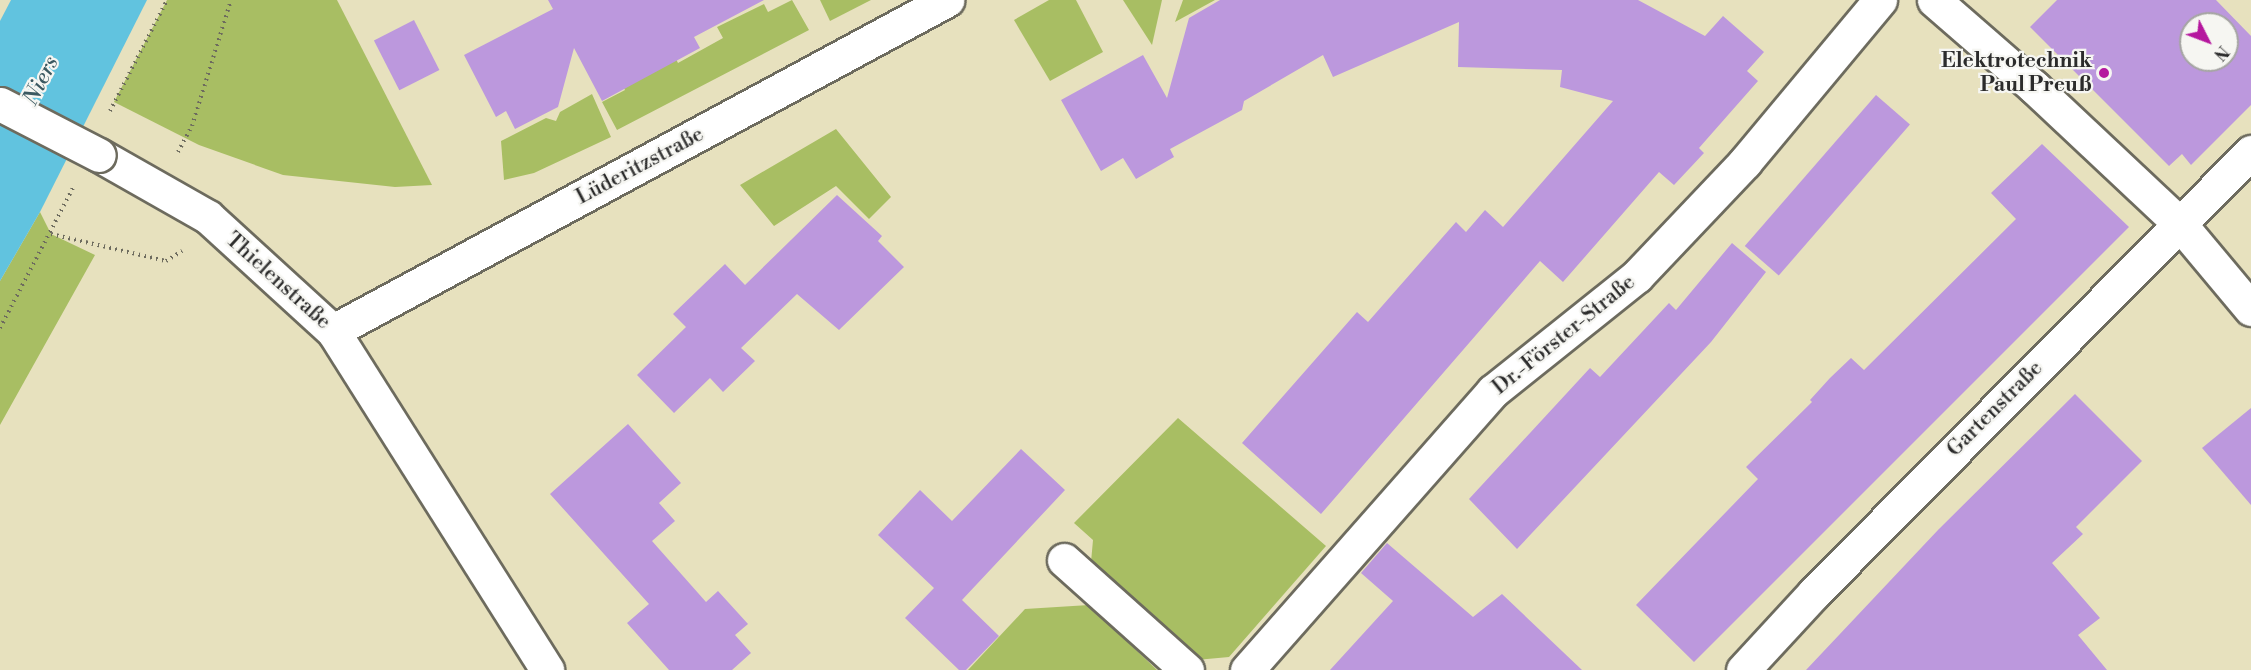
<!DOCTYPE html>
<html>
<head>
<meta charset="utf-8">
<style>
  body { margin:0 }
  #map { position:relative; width:2251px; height:670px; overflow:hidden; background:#e7e1be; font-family:"Libre Bodoni",serif }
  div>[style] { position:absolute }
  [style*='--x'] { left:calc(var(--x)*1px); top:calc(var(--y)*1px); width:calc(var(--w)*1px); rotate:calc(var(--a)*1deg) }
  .green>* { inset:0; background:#a8be63 }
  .water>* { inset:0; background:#61c3df }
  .building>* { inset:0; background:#bc98dd; transform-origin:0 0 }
  .path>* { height:4px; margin-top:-2px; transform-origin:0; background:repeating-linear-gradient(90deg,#6d6b5e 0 1.5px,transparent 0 6px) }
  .roads { filter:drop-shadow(2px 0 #6d6b5e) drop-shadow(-2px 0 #6d6b5e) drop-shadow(0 2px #6d6b5e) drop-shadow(0 -2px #6d6b5e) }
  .street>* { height:33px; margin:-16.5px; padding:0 16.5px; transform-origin:16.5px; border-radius:16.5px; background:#fff }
  .bridges { filter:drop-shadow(2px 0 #6d6b5e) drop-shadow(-2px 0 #6d6b5e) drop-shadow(0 2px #6d6b5e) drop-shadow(0 -2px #6d6b5e) }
  .street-bridge>* { height:33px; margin:-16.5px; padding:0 16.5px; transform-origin:16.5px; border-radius:16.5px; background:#fff }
  .dots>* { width:16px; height:16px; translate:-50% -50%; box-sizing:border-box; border:3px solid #f6f6f2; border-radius:50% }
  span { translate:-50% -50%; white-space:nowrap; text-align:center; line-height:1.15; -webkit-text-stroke:4.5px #f6f6f2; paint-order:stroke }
  .poi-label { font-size:21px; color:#2b2b2b; font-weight:700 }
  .right { translate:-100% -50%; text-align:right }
  .street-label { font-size:21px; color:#2b2b2b }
  .water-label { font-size:22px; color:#3b5961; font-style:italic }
  .north { position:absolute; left:2179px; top:12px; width:60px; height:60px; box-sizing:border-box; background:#f6f6f2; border:2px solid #a5a5a2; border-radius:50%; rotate:132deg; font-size:16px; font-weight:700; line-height:24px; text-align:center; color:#2b2b2b }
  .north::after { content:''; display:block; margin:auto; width:21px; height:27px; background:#b5179e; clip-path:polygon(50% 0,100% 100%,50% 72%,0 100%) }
</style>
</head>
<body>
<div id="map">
  <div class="green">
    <div style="clip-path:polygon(167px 0,337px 0,432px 185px,395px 187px,283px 175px,199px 145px,114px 102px)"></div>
    <div style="clip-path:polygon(792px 0,809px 30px,617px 130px,602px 102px,625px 90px,618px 77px,671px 49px,678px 63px,723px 38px,717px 27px,764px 4px,768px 12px)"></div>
    <div style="clip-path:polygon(820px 0,871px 0,830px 21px)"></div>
    <div style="clip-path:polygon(1049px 0,1076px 0,1103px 52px,1050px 81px,1014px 20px)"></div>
    <div style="clip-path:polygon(1123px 0,1162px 0,1152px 45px)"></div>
    <div style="clip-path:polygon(1183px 0,1215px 0,1175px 22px)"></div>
    <div style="clip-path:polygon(592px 94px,611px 137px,534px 173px,504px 180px,501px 141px,546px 118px,556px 121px,560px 112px)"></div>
    <div style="clip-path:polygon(836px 129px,891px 197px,869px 219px,836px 186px,774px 226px,740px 185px)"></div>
    <div style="clip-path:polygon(40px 212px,51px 234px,95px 255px,0 425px,0 281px)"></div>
    <div style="clip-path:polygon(1178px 418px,1326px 546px,1229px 657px,1196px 660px,1091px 562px,1093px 540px,1074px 523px)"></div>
    <div style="clip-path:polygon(1089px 605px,1157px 670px,968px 670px,1025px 609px)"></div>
  </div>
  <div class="water">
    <div style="clip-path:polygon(11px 0,147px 0,40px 212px,0 281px,0 21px)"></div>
  </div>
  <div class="building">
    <div style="clip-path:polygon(548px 0,764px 0,694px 37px,700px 48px,602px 101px,574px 48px,558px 107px,515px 129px,506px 111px,496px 117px,464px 55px,553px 9px)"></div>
    <div style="clip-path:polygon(1220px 0,1638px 0,1705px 36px,1723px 16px,1764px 52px,1747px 71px,1758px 81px,1699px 148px,1704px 153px,1674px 185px,1659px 172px,1563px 282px,1540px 261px,1321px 514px,1242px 443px,1357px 312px,1368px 322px,1456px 222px,1466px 232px,1485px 210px,1503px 227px,1613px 101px,1560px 87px,1562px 70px,1458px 67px,1459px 22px,1333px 77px,1323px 55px,1244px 101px,1242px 110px,1170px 149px,1174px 157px,1136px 179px,1123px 158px,1101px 171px,1061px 100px,1143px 55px,1167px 98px,1189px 18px)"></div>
    <div style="clip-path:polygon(evenodd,2057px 0,2216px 0,2251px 36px,2251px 105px,2191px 165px,2182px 154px,2169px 166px,2030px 27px,2057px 0,2191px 24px,2227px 24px,2227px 60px,2191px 60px,2191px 24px)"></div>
    <div style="left:414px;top:20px;width:56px;height:45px;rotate:63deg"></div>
    <div style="left:1876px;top:95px;width:45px;height:200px;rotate:41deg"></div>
    <div style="clip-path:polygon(2042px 144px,2129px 227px,1694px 662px,1636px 605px,1758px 479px,1746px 467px,1812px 402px,1810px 400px,1830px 378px,1851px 358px,1864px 370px,2016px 219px,1991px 193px)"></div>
    <div style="clip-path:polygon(837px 195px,882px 236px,878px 241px,904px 267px,839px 330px,797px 294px,741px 348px,755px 361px,723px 392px,710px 378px,674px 413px,637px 375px,686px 327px,673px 314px,725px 264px,745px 285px)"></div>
    <div style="clip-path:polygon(1732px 243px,1766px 272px,1711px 342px,1517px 549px,1469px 499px,1590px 368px,1600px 377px,1669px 303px,1676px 310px)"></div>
    <div style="clip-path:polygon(2075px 394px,2142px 461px,2076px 527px,2083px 534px,2052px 563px,2100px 618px,2078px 635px,2107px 670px,1806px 670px,1938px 530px)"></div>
    <div style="clip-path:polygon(2251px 408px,2251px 505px,2202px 448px)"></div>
    <div style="clip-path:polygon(628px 424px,681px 483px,659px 503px,675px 521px,652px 541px,706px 602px,718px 591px,748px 624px,735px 635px,751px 653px,732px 670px,669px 670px,627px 623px,649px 604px,550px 494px)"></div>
    <div style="clip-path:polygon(1021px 449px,1065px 490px,962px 600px,999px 636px,966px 670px,959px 670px,905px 618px,934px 588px,878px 535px,920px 490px,952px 521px)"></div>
    <div style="clip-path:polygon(1387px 543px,1473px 617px,1502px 594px,1582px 670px,1330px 670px,1393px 601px,1361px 573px)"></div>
  </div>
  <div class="path">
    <div style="--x:110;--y:111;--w:125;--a:-62.8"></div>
    <div style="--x:178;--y:152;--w:30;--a:-62"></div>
    <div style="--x:192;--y:126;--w:132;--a:-72.8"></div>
    <div style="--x:51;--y:234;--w:118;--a:13.2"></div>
    <div style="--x:166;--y:261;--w:19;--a:-32"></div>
    <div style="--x:0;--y:328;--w:158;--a:-62.5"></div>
  </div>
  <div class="roads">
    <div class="street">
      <div style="--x:1934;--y:0;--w:133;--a:41"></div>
      <div style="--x:2034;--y:87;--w:199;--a:43.2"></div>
      <div style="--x:2179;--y:223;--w:112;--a:50.1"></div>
      <div style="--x:99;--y:155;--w:125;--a:29.6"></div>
      <div style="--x:208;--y:217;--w:169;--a:42.4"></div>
      <div style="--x:333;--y:331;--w:401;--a:57.7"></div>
      <div style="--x:333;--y:331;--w:698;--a:-28.33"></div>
      <div style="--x:1064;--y:560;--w:165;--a:41.8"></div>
      <div style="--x:1247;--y:670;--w:372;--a:-48.6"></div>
      <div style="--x:1493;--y:391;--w:184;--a:-38.6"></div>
      <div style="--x:1637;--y:276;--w:157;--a:-46.5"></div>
      <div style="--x:1745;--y:162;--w:211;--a:-50.2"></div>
      <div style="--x:1743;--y:670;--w:105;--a:-47.3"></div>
      <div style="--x:1814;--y:593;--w:621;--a:-45.26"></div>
    </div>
  </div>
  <div class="bridges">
    <div class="street-bridge">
      <div style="--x:0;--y:104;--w:111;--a:27.3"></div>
    </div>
  </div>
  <div class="dots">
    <div style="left:2104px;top:73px;background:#b5179e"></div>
  </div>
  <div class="poi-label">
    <span class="right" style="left:2092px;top:73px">Elektrotechnik<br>Paul Preuß</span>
  </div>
  <div class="street-label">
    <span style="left:640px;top:166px;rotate:-28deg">Lüderitzstraße</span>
    <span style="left:278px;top:281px;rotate:42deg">Thielenstraße</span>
    <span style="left:1564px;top:335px;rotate:-39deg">Dr.-Förster-Straße</span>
    <span style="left:1995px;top:409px;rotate:-45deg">Gartenstraße</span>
  </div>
  <div class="water-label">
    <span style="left:41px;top:81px;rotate:-63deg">Niers</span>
  </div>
  <div class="north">N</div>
</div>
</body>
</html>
